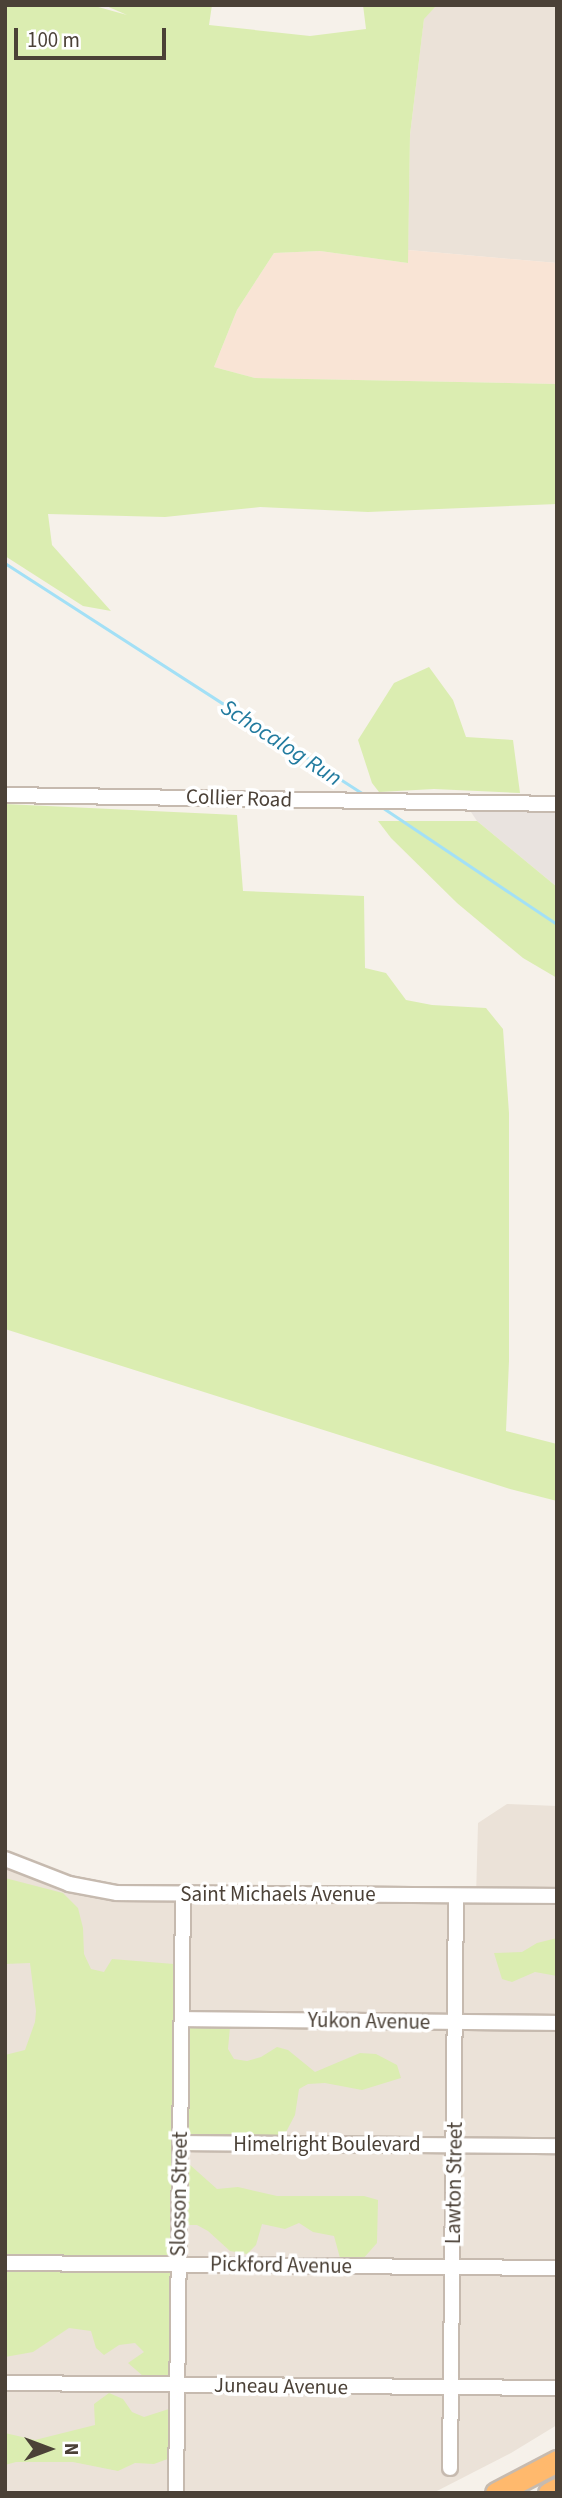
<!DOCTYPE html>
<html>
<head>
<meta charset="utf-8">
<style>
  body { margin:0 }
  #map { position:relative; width:562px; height:2498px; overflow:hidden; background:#f6f1ea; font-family:"Source Sans 3",sans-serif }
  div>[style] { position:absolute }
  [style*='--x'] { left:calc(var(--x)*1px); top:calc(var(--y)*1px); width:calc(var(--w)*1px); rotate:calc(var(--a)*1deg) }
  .residential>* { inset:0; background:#ebe2d8 }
  .commercial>* { inset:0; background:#f9e4d5 }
  .industrial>* { inset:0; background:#e9e3df }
  .green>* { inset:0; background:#dbedb1 }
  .stream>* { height:2.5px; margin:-1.25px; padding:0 1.25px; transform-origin:1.25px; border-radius:1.25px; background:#a3e0f6 }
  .roads { filter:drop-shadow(2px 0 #c6baaf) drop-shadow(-2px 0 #c6baaf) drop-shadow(0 2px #c6baaf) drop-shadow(0 -2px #c6baaf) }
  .minor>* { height:14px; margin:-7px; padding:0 7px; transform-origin:7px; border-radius:7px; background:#fff }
  .highway>* { height:21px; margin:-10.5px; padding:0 10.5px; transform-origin:10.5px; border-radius:10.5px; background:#ffb96d }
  span { translate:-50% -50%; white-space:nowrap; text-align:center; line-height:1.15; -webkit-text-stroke:7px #fff; paint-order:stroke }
  .street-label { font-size:21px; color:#4b4137 }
  .water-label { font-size:23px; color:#227b9f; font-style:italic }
  .frame { position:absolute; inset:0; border:7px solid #4b4137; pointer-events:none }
  .north { position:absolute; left:14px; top:2414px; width:70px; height:70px; -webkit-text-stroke:5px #fff; paint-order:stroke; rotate:90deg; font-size:19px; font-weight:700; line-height:28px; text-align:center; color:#4b4137 }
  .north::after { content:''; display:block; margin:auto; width:24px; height:32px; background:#4b4137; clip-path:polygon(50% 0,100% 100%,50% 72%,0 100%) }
  .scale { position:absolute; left:14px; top:28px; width:152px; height:32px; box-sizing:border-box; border:4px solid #4b4137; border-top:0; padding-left:9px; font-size:21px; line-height:24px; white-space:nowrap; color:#4b4137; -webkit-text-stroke:5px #fff; paint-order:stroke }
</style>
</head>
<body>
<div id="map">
  <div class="residential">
    <div style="clip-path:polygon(437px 5px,557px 5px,557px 263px,408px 250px,410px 135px,424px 18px)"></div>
    <div style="clip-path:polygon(507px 1804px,557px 1806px,557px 2425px,511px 2453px,433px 2493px,5px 2493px,5px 1859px,85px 1888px,476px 1897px,478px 1823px)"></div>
  </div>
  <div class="commercial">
    <div style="clip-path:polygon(408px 250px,557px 263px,557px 384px,255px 378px,214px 367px,237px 310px,274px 253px,320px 251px,408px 263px)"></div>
  </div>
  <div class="industrial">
    <div style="clip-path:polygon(465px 803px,557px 804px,557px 887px,477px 821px)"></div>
  </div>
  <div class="green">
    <div style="clip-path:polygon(5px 5px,91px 5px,127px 15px,104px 5px,212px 5px,209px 25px,310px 36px,366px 29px,363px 5px,437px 5px,424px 19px,410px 135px,408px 263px,320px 251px,274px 253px,237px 310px,214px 367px,255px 378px,557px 384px,557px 504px,368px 512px,260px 507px,165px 517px,48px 514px,52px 545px,111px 611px,83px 606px,5px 556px)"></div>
    <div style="clip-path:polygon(429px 667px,453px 700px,466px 737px,513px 740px,520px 793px,434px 789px,379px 792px,372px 783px,358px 740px,394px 683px)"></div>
    <div style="clip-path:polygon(5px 804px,237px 815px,243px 891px,364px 896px,365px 968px,386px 973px,406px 1000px,432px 1005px,486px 1008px,503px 1029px,509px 1113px,509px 1361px,506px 1431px,557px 1444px,557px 1501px,510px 1489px,5px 1329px)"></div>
    <div style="clip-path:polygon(378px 821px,477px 821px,557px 887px,557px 978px,523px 958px,457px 903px,391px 838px)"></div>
    <div style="clip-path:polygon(5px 1878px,63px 1893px,78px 1908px,83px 1928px,84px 1954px,91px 1969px,104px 1972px,112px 1959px,174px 1964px,178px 1977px,172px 2378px,143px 2376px,128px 2363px,144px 2352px,135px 2343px,119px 2345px,104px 2355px,96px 2348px,91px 2331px,69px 2328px,33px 2352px,5px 2357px,5px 2055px,25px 2050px,35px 2022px,36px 2011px,30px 1963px,5px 1964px)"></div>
    <div style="clip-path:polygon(557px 1938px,557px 1976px,535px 1972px,512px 1982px,502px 1979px,494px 1953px,522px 1952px,537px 1943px)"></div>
    <div style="clip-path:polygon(211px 2024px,230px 2027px,228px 2049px,234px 2059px,247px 2061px,261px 2057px,277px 2047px,288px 2050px,315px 2072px,360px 2053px,376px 2054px,397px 2065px,401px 2078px,362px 2090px,325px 2083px,308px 2084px,299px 2089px,295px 2115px,286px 2132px,276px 2139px,188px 2136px,185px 2117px,188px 2025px)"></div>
    <div style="clip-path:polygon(189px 2164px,217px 2189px,238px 2187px,277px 2196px,364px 2196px,378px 2200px,377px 2243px,362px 2260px,340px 2258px,334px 2236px,313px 2232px,299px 2223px,285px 2229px,262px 2224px,256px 2245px,247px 2254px,230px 2251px,208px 2231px,197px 2225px,187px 2225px,185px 2172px)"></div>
    <div style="clip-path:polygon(109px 2393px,123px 2399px,132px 2412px,144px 2417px,172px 2408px,173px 2457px,154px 2464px,135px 2463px,118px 2471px,73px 2462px,16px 2462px,5px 2465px,5px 2433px,35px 2440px,95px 2425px,94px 2404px)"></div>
  </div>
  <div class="stream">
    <div style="--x:5;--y:563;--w:428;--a:32.8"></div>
    <div style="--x:382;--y:807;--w:211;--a:33.8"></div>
  </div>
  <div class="roads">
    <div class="minor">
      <div style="--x:5;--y:795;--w:552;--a:0.93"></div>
      <div style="--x:5;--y:1859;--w:69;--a:21.3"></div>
      <div style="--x:69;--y:1884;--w:49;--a:10.6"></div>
      <div style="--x:117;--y:1893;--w:440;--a:0.4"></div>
      <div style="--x:182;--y:2019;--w:375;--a:0.6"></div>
      <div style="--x:181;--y:2143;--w:376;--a:0.5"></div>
      <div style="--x:5;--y:2263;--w:552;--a:0.52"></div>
      <div style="--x:5;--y:2383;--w:552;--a:0.52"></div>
      <div style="--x:450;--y:2468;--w:570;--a:-89.4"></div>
      <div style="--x:176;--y:2493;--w:598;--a:-89.33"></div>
    </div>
    <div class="highway">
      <div style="--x:496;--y:2493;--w:69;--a:-27.7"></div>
      <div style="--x:549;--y:2493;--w:9;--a:-27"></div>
    </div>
  </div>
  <div class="street-label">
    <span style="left:239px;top:798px;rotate:2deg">Collier Road</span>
    <span style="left:278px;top:1894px">Saint Michaels Avenue</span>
    <span style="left:369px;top:2021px;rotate:1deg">Yukon Avenue</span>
    <span style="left:327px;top:2144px">Himelright Boulevard</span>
    <span style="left:454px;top:2183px;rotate:-89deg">Lawton Street</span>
    <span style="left:179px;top:2194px;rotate:-89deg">Slosson Street</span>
    <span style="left:281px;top:2265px;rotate:1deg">Pickford Avenue</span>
    <span style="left:281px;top:2386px;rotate:1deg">Juneau Avenue</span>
  </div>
  <div class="water-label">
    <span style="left:281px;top:743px;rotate:33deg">Schocalog Run</span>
  </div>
  <div class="frame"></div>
  <div class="north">N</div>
  <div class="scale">100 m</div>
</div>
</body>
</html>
